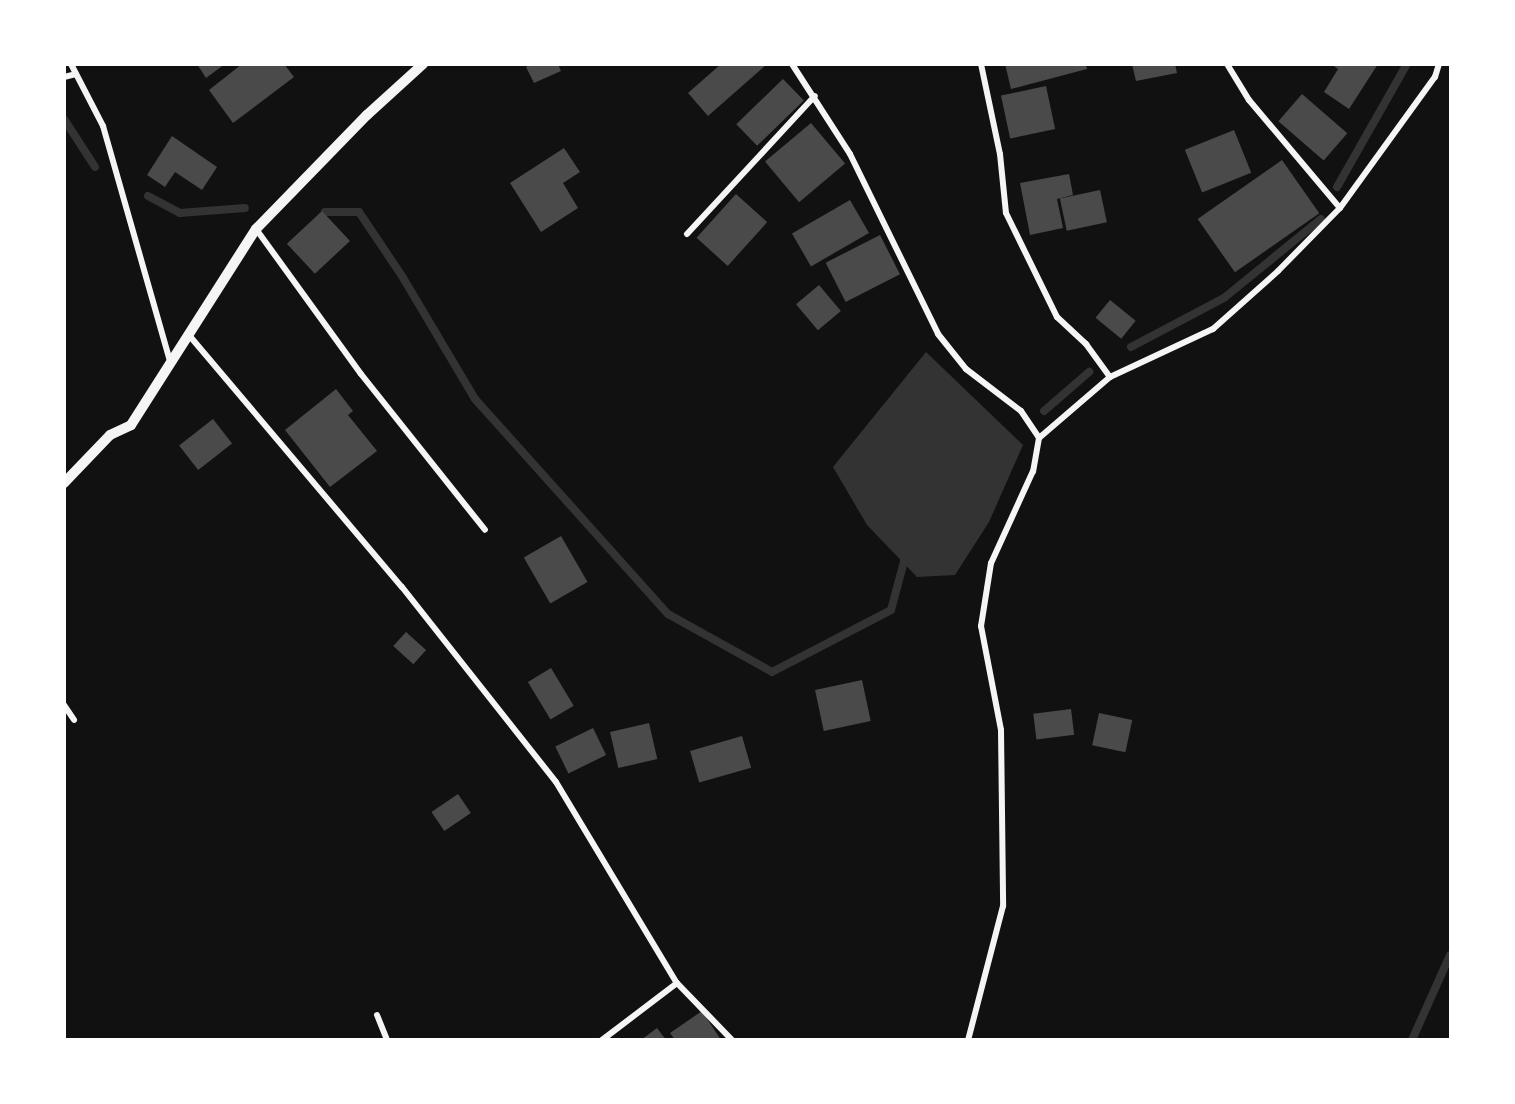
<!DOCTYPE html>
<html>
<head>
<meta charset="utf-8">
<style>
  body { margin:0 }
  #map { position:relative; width:1515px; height:1104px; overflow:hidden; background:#111; font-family:"DM Sans",sans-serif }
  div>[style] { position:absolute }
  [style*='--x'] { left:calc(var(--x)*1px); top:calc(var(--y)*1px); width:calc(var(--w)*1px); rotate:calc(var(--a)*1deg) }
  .water>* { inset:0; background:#333 }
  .stream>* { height:8px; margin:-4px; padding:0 4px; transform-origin:4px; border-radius:4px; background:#333 }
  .building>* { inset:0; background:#4a4a4a; transform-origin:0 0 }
  .minor>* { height:6px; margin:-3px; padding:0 3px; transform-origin:3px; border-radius:3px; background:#f5f5f5 }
  .tertiary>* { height:10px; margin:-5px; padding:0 5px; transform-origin:5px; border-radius:5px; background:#f5f5f5 }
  span { translate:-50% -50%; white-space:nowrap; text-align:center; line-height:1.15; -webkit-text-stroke:4.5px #fff; paint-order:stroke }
  .frame { position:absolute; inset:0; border:66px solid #fff; pointer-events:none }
</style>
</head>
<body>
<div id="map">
  <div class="water">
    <div style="clip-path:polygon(926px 352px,1023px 445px,989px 522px,955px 575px,917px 577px,867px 525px,833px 467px)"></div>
  </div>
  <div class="stream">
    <div style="--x:64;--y:119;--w:57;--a:57.1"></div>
    <div style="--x:1337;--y:187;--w:142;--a:-60.4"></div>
    <div style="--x:148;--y:196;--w:36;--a:28"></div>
    <div style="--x:180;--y:213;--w:65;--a:-4.4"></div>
    <div style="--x:325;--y:212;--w:34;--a:0"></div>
    <div style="--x:359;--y:212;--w:77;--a:56.1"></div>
    <div style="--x:402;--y:276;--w:143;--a:59.3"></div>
    <div style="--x:475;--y:399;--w:289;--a:48.1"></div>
    <div style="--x:668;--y:614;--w:119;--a:29.1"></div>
    <div style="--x:772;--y:672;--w:134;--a:-27.5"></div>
    <div style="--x:891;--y:610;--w:58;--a:-75"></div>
    <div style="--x:1131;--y:347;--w:105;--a:-27.8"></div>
    <div style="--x:1224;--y:298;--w:125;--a:-39.2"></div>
    <div style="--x:1044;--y:411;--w:60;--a:-40.9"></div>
    <div style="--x:1412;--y:1040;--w:93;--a:-65.9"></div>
  </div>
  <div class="building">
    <div style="clip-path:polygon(197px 64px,225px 64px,206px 78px)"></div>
    <div style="clip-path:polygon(242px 64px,284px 64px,294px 77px,233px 123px,209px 90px)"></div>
    <div style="clip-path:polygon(531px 64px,558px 64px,561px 71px,534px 83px,526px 67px)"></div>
    <div style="clip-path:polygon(721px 64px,767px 64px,708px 116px,688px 93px)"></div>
    <div style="clip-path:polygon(1005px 64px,1086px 64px,1087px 69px,1011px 89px)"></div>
    <div style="clip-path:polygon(1132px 64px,1175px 64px,1177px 73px,1136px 81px)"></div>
    <div style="clip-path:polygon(1331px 64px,1378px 64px,1349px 109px,1324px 92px,1338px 69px)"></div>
    <div style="left:783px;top:79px;width:30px;height:65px;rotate:46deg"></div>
    <div style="left:1046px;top:86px;width:44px;height:46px;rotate:78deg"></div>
    <div style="left:1302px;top:94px;width:60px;height:36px;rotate:41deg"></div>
    <div style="left:811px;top:123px;width:53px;height:60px;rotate:50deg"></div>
    <div style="left:1234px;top:130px;width:46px;height:53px;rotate:68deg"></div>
    <div style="clip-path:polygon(172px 136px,217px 167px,202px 190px,175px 172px,165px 187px,147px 175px)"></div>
    <div style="clip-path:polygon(564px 148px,580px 172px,563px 183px,578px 208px,541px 232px,510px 183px)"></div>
    <div style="left:1282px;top:160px;width:65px;height:103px;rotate:55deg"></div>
    <div style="clip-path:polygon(1069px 174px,1073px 195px,1057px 199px,1063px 228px,1030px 235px,1020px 183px)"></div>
    <div style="left:1100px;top:190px;width:33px;height:41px;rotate:78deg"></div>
    <div style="left:736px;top:194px;width:42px;height:59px;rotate:42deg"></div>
    <div style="left:850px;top:200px;width:38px;height:67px;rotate:60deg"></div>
    <div style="left:322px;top:211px;width:41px;height:48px;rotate:47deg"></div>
    <div style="left:880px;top:235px;width:44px;height:61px;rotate:63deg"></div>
    <div style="left:819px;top:285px;width:34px;height:30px;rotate:50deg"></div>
    <div style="left:1110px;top:300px;width:33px;height:23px;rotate:39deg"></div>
    <div style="clip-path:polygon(336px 389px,353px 411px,348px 415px,377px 451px,330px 487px,285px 430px)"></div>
    <div style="left:213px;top:419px;width:31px;height:43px;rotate:52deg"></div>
    <div style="left:561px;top:536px;width:53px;height:43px;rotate:60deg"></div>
    <div style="left:406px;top:632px;width:27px;height:19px;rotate:42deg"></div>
    <div style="left:551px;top:668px;width:44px;height:27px;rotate:59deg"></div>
    <div style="left:862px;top:680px;width:42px;height:48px;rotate:78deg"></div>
    <div style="left:1071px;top:709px;width:26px;height:38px;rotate:83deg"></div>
    <div style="left:1099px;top:713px;width:34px;height:33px;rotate:12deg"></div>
    <div style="left:649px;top:723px;width:37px;height:40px;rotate:77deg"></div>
    <div style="left:593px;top:728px;width:30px;height:42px;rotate:64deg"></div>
    <div style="left:742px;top:736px;width:33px;height:54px;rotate:74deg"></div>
    <div style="left:458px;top:794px;width:23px;height:32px;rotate:56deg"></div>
    <div style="clip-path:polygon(702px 1011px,721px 1040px,675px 1040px,670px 1033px)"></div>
    <div style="clip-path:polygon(657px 1028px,666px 1040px,641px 1040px)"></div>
  </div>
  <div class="minor">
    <div style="--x:71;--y:64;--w:70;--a:62.7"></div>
    <div style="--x:103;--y:126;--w:244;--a:74.1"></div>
    <div style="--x:792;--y:64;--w:107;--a:57.2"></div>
    <div style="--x:850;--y:154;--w:200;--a:63.9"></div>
    <div style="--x:938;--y:334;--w:45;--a:51.3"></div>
    <div style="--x:966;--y:369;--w:69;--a:37.4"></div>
    <div style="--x:1021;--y:411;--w:32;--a:56"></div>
    <div style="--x:1039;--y:438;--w:34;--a:100"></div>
    <div style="--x:1033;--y:471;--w:101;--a:114.5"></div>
    <div style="--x:991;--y:563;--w:64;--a:99"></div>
    <div style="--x:981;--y:626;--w:106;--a:79.1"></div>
    <div style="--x:1001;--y:730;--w:176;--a:89.3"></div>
    <div style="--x:1003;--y:906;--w:138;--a:104.6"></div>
    <div style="--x:981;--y:64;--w:92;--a:78.1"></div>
    <div style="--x:1000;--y:154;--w:59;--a:84.2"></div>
    <div style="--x:1006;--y:213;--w:116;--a:63.9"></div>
    <div style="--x:1057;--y:317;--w:40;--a:43"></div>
    <div style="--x:1086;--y:344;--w:41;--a:54"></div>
    <div style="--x:1227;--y:64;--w:42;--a:58.6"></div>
    <div style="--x:1249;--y:100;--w:141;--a:49.9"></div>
    <div style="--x:64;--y:77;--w:12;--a:-14"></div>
    <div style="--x:256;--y:229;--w:179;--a:54.1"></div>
    <div style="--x:361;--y:374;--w:199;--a:51.5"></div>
    <div style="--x:687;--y:234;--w:188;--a:-47.2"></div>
    <div style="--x:188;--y:334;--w:331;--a:49.8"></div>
    <div style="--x:402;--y:587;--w:248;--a:51.7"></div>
    <div style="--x:556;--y:782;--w:235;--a:59"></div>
    <div style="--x:677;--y:983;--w:79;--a:46"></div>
    <div style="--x:1039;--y:438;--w:94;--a:-40.7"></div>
    <div style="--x:1110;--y:377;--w:114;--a:-25"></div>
    <div style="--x:1213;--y:329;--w:87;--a:-41.7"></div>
    <div style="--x:1278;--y:271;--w:88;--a:-45.5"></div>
    <div style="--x:1340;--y:208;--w:162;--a:-54.1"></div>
    <div style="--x:1435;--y:77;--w:14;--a:-73"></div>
    <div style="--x:64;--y:705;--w:18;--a:56"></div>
    <div style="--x:377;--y:1015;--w:27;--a:68"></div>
    <div style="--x:602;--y:1040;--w:94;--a:-37.2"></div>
  </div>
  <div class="tertiary">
    <div style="--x:64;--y:483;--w:66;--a:-46.2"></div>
    <div style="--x:110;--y:435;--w:23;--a:-25"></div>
    <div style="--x:131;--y:425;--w:232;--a:-57.5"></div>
    <div style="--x:256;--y:229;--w:159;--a:-45.8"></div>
    <div style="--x:367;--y:115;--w:76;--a:-42.3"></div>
  </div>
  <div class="frame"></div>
</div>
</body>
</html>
